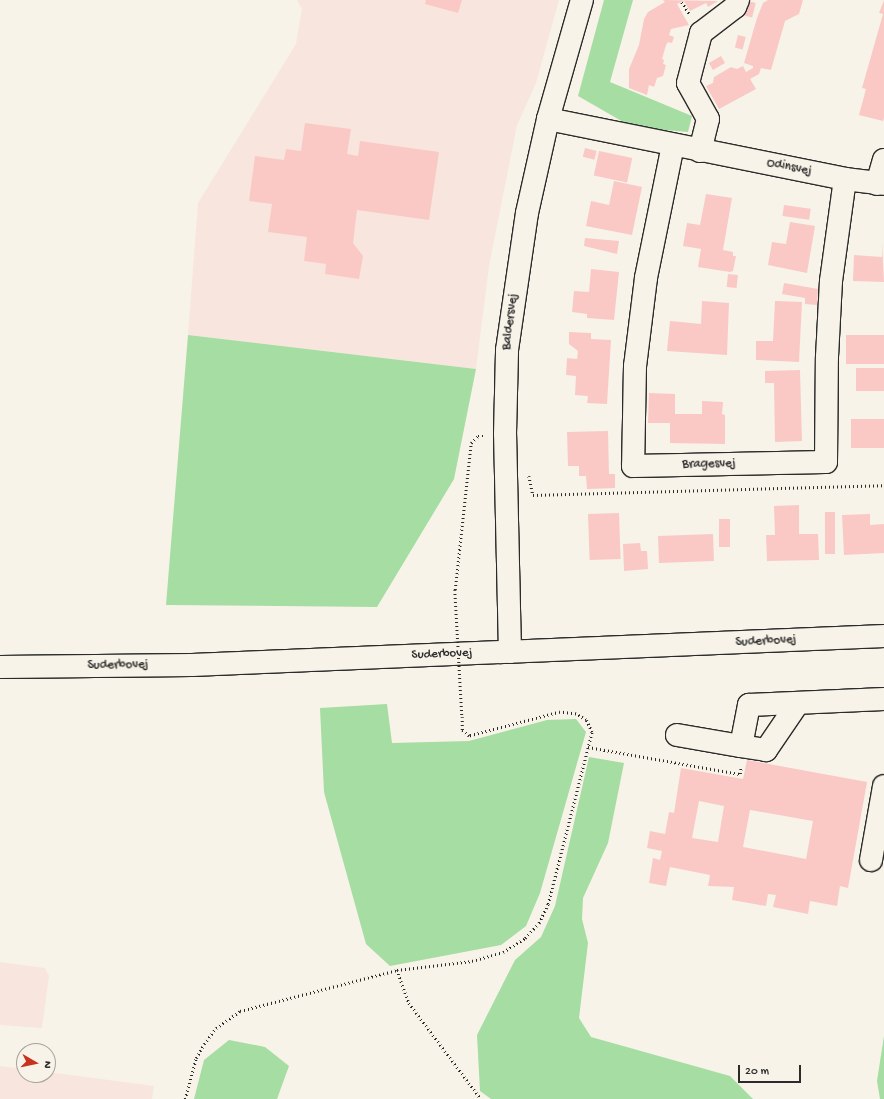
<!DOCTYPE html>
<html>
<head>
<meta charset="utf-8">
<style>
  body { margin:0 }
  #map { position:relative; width:884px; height:1099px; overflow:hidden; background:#f7f3e8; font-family:"Gochi Hand",sans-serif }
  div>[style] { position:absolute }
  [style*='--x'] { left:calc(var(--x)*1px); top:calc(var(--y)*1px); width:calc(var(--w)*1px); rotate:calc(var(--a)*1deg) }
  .built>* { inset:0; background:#f8e6de }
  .green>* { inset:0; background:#a5dda2 }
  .building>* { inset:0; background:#fac9c5; transform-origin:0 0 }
  .path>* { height:2.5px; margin-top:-1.25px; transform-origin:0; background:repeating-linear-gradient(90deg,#2b2b2b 0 1px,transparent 0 4px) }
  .roads { filter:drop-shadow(1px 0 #2b2b2b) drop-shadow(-1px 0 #2b2b2b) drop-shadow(0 1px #2b2b2b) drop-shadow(0 -1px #2b2b2b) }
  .minor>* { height:22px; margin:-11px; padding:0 11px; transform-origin:11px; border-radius:11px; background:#f7f3e8 }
  .path-bridge>* { height:2.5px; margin-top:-1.25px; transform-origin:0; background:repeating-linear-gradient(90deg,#2b2b2b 0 1px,transparent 0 4px) }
  span { translate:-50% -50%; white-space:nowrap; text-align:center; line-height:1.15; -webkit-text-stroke:3px #f7f3e8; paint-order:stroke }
  .street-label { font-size:13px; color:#2b2b2b }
  .north { position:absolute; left:16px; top:1043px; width:40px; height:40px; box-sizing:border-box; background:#f7f3e8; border:1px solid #a5a39c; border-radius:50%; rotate:99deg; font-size:11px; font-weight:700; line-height:16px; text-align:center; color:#2b2b2b }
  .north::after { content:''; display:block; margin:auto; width:14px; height:18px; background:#c8321e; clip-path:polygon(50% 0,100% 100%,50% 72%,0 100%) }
  .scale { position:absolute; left:738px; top:1065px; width:63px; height:18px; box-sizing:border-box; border:2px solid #2b2b2b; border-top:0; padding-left:5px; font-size:12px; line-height:14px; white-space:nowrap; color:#2b2b2b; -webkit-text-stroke:3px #f7f3e8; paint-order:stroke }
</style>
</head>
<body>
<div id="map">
  <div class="built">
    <div style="clip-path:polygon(297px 0,559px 0,536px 83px,517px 125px,489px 266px,476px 369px,188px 335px,198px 203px,296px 44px,302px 9px)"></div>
    <div style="clip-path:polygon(0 962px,45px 968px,49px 976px,42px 1028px,0 1025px)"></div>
    <div style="clip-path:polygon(0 1066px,24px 1069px,24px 1075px,48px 1075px,48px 1072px,154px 1086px,152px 1099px,0 1099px)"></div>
  </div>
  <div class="green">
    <div style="clip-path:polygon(604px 0,633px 0,610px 82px,692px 116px,688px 132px,632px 127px,578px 96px)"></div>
    <div style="clip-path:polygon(188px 335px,476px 369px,454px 479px,377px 607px,166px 605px)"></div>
    <div style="clip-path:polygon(387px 704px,392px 743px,469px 741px,547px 720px,576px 719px,586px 732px,540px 893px,526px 926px,501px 945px,390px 966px,366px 944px,324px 792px,320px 708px)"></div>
    <div style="clip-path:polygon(589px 757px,624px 763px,608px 843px,583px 898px,582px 919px,588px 943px,579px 1018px,591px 1037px,730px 1076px,753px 1099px,491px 1099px,480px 1091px,477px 1035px,515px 960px,541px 937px,555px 906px)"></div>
    <div style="clip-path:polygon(884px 1036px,884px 1099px,880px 1099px,877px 1081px)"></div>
    <div style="clip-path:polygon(229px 1040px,265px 1047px,289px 1066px,277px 1099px,194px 1099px,204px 1060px)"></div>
  </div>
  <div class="building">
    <div style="clip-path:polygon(426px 0,462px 0,458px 13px,425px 4px)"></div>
    <div style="clip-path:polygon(663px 0,718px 1px,708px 7px,706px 3px,690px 11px,684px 1px,677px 4px,689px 25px,671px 29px,669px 35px,674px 37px,672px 43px,668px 42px,666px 45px,662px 59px,664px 60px,663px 64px,666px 65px,663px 76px,657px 78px,654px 87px,649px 85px,647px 95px,629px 88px,629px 69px,639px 45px,644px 19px,648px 12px,665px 2px)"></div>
    <div style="clip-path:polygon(768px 0,803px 0,799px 14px,785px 21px,771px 70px,761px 68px,759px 74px,750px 79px,756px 89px,719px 109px,706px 86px,713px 83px,714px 77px,731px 67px,737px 69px,743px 66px,746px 72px,753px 68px,753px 66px,744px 63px,757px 18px,763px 3px)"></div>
    <div style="clip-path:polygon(884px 0,884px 118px,883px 121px,859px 115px,866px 89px,862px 88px,883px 14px,879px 13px)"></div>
    <div style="left:748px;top:1px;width:8px;height:15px;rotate:14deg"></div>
    <div style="left:738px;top:35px;width:8px;height:13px;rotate:14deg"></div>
    <div style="left:721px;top:56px;width:8px;height:14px;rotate:60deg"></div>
    <div style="clip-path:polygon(305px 123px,351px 129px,347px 154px,358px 156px,360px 141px,439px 152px,429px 220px,357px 210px,353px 243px,363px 256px,359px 279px,325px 274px,326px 264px,304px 261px,307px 237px,268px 232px,272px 204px,249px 201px,255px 156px,284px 160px,286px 149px,301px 151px)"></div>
    <div style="left:585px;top:148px;width:12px;height:9px;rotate:14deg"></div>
    <div style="left:599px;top:151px;width:34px;height:25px;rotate:12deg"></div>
    <div style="clip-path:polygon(614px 181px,642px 187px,632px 235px,586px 226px,591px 201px,609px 205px)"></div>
    <div style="clip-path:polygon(706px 194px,732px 198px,723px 250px,733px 252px,733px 256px,736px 256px,733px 271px,730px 272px,698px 267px,701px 249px,683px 246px,687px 223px,700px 225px)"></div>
    <div style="left:784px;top:205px;width:27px;height:11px;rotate:8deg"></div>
    <div style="clip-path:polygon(790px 222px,815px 226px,807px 273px,768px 265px,772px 242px,786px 244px)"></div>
    <div style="clip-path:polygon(585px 238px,619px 241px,617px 254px,584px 246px)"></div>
    <div style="clip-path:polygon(882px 243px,884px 282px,853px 281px,854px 255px,882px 257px)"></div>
    <div style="clip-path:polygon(591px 269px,619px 272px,614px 320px,587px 318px,587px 314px,572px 312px,574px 291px,589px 292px)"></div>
    <div style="left:728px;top:274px;width:10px;height:13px;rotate:6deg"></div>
    <div style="clip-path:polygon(784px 283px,818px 289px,817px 305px,805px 304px,805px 298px,782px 294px)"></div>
    <div style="clip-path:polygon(702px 301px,729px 303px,727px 355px,667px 351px,670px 321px,701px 324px)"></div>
    <div style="clip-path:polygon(775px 301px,802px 302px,799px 362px,756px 360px,756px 341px,773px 341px)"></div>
    <div style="clip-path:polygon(569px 332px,591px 333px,591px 339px,611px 340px,607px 404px,587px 403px,588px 396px,575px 395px,576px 376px,566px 375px,567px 358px,577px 359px,578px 351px,569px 344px)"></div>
    <div style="left:846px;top:335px;width:38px;height:29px"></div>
    <div style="left:856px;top:368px;width:28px;height:23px"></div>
    <div style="clip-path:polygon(800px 370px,802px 441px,775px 442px,774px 383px,765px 383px,765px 371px)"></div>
    <div style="clip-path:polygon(649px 393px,675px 394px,675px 414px,702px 414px,702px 401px,723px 402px,722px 414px,725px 415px,725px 444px,670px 443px,670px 423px,648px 423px)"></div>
    <div style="left:851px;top:419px;width:33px;height:29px"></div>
    <div style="clip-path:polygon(608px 431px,609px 474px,615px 474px,615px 488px,587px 489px,586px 476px,579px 476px,579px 466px,568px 466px,567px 432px)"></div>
    <div style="clip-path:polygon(799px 505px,799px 534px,818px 534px,819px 560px,767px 561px,766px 535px,775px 535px,774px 506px)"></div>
    <div style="left:825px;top:512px;width:10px;height:42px"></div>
    <div style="left:619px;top:513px;width:46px;height:31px;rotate:88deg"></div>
    <div style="clip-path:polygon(870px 514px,870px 525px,884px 524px,884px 553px,844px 555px,842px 515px)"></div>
    <div style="left:719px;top:519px;width:11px;height:28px"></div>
    <div style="left:713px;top:534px;width:27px;height:55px;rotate:88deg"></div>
    <div style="clip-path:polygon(640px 543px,641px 551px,647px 551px,648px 569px,624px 571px,623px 544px)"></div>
    <div style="clip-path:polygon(evenodd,747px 760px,867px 782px,848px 888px,840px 886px,837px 906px,810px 901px,808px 914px,773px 907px,776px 895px,768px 894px,766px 906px,732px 900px,734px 887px,708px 886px,710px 875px,670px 867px,666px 886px,649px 883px,653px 858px,660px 860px,662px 851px,647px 848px,650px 831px,665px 834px,669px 812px,674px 813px,681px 768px,743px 779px,747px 760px,699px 801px,724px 806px,718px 842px,692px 838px,699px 801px,747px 760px,750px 810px,813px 821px,806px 859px,743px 847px,750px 810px)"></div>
  </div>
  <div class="path">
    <div style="--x:682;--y:2;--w:15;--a:58"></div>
    <div style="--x:529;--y:476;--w:19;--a:78"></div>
    <div style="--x:533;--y:495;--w:351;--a:-1.6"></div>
    <div style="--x:455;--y:590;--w:148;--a:-83.8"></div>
    <div style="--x:471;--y:443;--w:10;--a:-45"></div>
    <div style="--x:478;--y:436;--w:6;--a:0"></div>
    <div style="--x:588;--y:747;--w:154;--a:10.1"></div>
    <div style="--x:740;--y:774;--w:7;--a:-82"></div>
    <div style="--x:397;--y:970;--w:35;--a:70"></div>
    <div style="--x:409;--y:1003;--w:120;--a:53.1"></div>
    <div style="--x:185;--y:1099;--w:42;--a:-75"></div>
    <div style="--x:196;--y:1058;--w:16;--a:-60"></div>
    <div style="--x:204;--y:1044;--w:20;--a:-53"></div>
    <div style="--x:216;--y:1028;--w:29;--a:-35"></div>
    <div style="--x:240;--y:1011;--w:162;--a:-14.6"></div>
    <div style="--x:397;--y:970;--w:76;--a:-6.8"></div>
    <div style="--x:472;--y:961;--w:32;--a:-16"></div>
    <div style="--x:503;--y:952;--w:26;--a:-32"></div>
    <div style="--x:525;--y:938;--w:21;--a:-47"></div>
    <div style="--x:539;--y:923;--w:21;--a:-65"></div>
    <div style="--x:548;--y:904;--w:178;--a:-75.7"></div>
    <div style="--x:592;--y:732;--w:13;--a:-117"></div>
    <div style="--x:586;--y:720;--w:12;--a:-149"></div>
    <div style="--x:576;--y:714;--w:16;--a:-173"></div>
    <div style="--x:560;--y:712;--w:94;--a:165.2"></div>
    <div style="--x:469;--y:736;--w:9;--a:-139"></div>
    <div style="--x:462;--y:730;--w:13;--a:-90"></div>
  </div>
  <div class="roads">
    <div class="minor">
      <div style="--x:548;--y:119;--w:303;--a:11.4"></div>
      <div style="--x:845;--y:179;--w:39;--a:7"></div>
      <div style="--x:673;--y:145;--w:136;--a:101.5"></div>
      <div style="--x:646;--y:278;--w:89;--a:97.1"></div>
      <div style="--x:635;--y:366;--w:100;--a:91.1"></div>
      <div style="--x:633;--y:466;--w:193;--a:-1.2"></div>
      <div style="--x:826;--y:462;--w:105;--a:-89.5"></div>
      <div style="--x:827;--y:357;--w:76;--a:-87"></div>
      <div style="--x:831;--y:281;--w:103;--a:-82.2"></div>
      <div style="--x:700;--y:151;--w:33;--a:-76"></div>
      <div style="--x:708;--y:119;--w:41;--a:-119.1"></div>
      <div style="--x:688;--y:83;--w:52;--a:-75.4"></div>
      <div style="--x:701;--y:33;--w:43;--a:-37.4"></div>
      <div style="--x:735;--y:7;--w:8;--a:-67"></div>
      <div style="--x:877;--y:184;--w:25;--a:-74"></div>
      <div style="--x:510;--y:652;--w:218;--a:-91.3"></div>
      <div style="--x:505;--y:434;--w:84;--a:-88.6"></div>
      <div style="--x:507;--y:350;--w:138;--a:-81.7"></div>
      <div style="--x:527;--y:213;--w:96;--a:-77.4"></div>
      <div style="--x:548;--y:119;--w:124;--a:-74.1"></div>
      <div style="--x:0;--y:667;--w:192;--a:-0.6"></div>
      <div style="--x:192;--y:665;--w:693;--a:-2.4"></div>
      <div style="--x:798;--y:703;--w:57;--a:124.2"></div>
      <div style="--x:766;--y:750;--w:25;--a:-171"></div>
      <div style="--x:741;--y:746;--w:42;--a:-79"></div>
      <div style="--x:749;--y:705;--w:135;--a:-2.5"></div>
      <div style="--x:677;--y:735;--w:65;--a:9.8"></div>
      <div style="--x:871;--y:860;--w:75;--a:-80"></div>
    </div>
  </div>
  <div class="path-bridge">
    <div style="--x:455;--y:590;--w:127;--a:86.8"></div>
  </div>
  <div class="street-label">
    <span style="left:789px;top:168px;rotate:11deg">Odinsvej</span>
    <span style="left:511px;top:322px;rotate:-83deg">Baldersvej</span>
    <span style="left:709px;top:465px;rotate:-1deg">Bragesvej</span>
    <span style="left:766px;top:642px;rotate:-3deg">Suderbovej</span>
    <span style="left:442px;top:655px;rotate:-2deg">Suderbovej</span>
    <span style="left:118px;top:666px;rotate:-1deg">Suderbovej</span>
  </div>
  <div class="north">N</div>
  <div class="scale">20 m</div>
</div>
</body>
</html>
